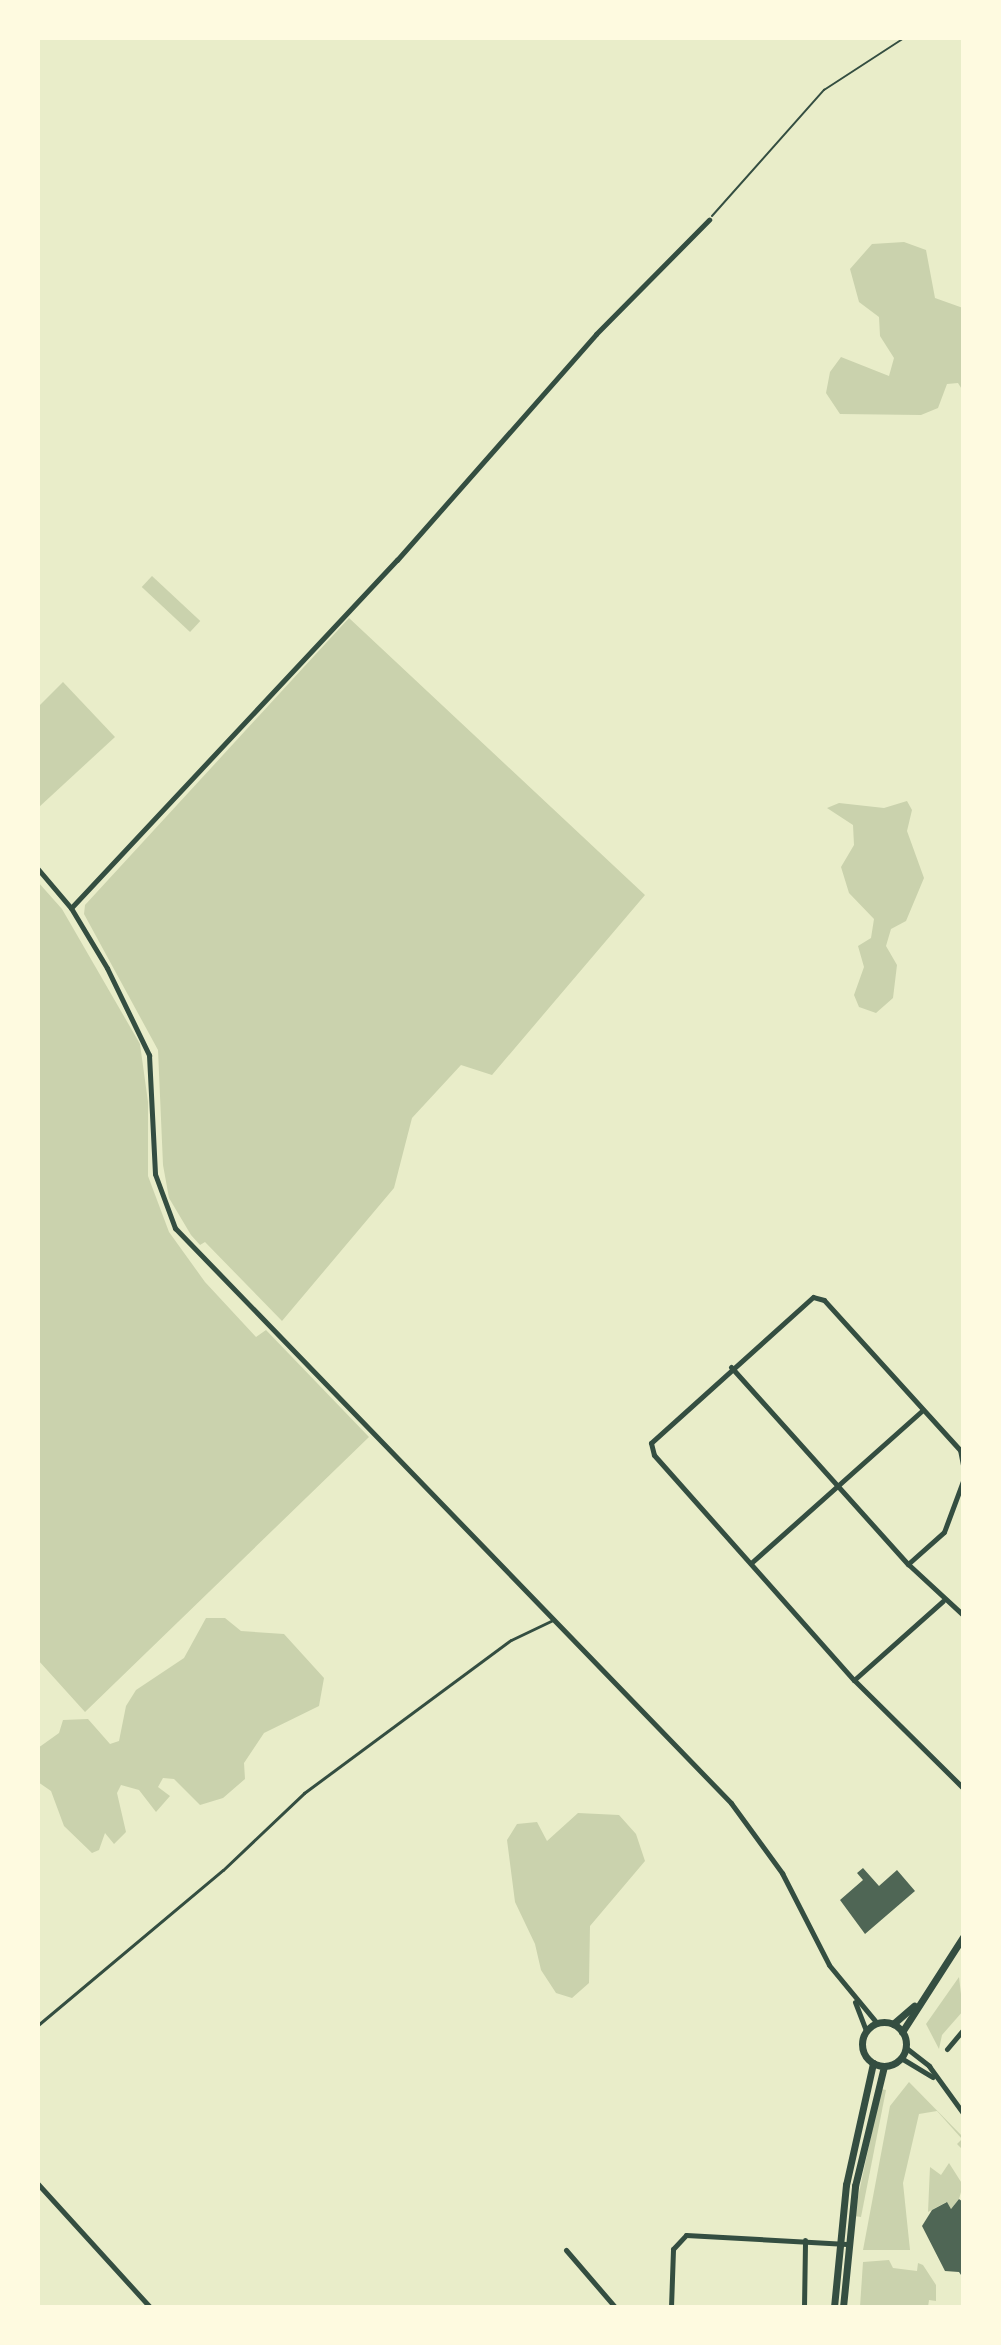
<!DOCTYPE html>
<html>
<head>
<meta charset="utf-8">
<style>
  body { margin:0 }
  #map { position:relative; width:1001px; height:2345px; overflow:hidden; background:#e9edc9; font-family:Commissioner,sans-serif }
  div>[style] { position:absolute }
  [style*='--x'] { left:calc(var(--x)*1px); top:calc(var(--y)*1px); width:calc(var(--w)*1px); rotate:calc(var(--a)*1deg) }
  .green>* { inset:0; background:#cad2ad; transform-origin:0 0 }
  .building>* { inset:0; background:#4f6655 }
  .path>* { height:2px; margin:-1px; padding:0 1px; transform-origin:1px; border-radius:1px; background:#344e41 }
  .service>* { height:3px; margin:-1.5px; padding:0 1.5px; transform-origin:1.5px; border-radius:1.5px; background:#344e41 }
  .minor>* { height:5px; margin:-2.5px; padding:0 2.5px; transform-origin:2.5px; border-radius:2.5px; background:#344e41 }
  .secondary>* { height:7px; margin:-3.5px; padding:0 3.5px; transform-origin:3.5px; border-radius:3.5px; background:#344e41 }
  .secondary>.ring { margin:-3.5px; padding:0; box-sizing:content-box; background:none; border:7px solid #344e41; border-radius:50% }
  span { translate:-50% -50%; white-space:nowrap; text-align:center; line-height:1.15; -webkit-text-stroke:7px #fefae0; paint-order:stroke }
  .frame { position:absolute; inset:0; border:40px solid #fefae0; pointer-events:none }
</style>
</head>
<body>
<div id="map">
  <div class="green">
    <div style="clip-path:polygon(904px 242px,926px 250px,935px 298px,963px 308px,963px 391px,958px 383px,947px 384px,938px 408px,921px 415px,840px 414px,826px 393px,830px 372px,841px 357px,889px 376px,894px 358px,880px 336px,879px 317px,859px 302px,850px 269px,872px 244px)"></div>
    <div style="left:152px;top:576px;width:66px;height:15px;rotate:43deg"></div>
    <div style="clip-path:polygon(349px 618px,645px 895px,492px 1075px,461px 1065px,412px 1118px,394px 1188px,282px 1321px,205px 1242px,200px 1245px,191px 1235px,169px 1198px,163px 1165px,158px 1050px,84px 914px,85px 905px)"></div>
    <div style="clip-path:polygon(63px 682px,115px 737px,38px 808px,38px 707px)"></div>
    <div style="clip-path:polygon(907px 801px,912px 810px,907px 831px,924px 878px,906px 921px,891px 929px,886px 946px,897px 965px,893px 998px,876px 1013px,859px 1007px,854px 995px,864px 967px,858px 946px,871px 938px,874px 919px,849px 893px,841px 867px,854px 845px,853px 825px,827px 808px,839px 803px,884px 808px)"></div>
    <div style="clip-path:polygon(38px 882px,62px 909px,140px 1044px,148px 1102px,148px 1176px,169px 1232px,205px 1282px,256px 1337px,266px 1330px,369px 1437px,85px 1712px,38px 1660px)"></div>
    <div style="clip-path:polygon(206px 1618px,225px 1618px,241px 1631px,284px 1634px,324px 1678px,319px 1706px,264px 1733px,244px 1763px,245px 1779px,223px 1798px,200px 1805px,174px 1779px,163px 1778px,158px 1787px,170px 1796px,156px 1812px,139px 1790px,121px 1785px,117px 1793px,126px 1832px,114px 1844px,105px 1833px,99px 1850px,92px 1853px,64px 1826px,51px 1791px,38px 1782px,38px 1748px,59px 1733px,63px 1720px,88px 1719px,110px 1744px,119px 1741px,126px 1706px,136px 1690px,184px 1658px)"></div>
    <div style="clip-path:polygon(578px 1813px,619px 1815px,636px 1834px,645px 1861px,590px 1926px,589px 1983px,572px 1998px,556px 1993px,541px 1970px,535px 1944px,515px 1902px,507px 1840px,517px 1824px,537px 1822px,547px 1841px)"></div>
    <div style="clip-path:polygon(959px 1977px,963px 2011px,942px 2035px,939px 2049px,926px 2024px)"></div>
    <div style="clip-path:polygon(909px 2082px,963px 2137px,963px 2150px,957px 2144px,962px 2139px,937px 2111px,919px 2114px,903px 2183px,910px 2250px,863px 2250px,890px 2106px)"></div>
    <div style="clip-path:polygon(881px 2089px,886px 2090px,861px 2217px,854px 2216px)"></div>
    <div style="clip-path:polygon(949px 2163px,963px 2185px,959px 2199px,951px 2209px,946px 2202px,928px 2212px,930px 2167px,941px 2175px)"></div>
    <div style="clip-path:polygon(889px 2260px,893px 2268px,917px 2271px,918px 2263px,923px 2265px,936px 2285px,936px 2301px,929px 2300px,928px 2307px,860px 2307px,863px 2262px)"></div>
  </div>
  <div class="building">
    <div style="clip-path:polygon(863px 1868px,879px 1886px,897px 1870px,915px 1891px,865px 1934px,840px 1900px,863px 1880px,857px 1873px)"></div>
    <div style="clip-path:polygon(959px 2199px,963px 2202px,963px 2278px,959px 2272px,945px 2271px,922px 2226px,932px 2210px,947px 2202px,951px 2209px)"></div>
  </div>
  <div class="path">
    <div style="--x:712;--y:216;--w:169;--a:-48.4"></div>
    <div style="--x:824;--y:90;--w:95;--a:-33"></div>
  </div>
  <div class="service">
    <div style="--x:38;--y:2025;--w:241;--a:-40"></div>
    <div style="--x:223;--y:1870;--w:112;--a:-43.5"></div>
    <div style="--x:304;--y:1793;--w:257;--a:-36.5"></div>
    <div style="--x:511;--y:1640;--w:47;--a:-25.5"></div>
  </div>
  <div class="minor">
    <div style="--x:38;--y:869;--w:51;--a:49.8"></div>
    <div style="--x:71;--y:908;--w:70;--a:59"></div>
    <div style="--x:107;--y:968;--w:97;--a:64.2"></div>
    <div style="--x:149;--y:1055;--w:119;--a:87.1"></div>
    <div style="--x:155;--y:1174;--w:58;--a:69.7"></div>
    <div style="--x:175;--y:1228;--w:800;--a:45.96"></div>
    <div style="--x:731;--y:1803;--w:87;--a:53.9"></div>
    <div style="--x:782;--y:1873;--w:103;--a:62.9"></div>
    <div style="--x:829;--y:1965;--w:75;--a:50.4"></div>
    <div style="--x:71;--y:908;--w:477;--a:-46.9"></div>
    <div style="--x:397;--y:560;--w:301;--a:-48.6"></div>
    <div style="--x:596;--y:334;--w:161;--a:-45.3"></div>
    <div style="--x:731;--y:1367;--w:265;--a:48.1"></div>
    <div style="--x:908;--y:1564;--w:75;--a:42.8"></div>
    <div style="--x:963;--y:1465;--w:15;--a:-101"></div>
    <div style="--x:960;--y:1450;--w:202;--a:-132.2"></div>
    <div style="--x:824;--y:1300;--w:11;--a:-165"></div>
    <div style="--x:813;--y:1297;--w:218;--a:138"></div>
    <div style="--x:651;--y:1443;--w:12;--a:76"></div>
    <div style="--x:654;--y:1455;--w:301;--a:48.4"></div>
    <div style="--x:854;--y:1680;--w:153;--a:44.7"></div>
    <div style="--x:751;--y:1563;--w:230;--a:-41.7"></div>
    <div style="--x:908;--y:1564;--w:48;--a:-41.6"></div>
    <div style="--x:944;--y:1532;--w:54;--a:-69.6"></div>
    <div style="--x:854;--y:1680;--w:119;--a:-41.6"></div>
    <div style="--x:855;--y:2002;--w:31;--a:69"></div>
    <div style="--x:905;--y:2047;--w:31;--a:38"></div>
    <div style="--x:929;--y:2066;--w:58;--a:54.1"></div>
    <div style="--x:947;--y:2049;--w:25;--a:-50"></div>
    <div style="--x:901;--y:2058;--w:37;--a:31"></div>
    <div style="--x:38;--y:2184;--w:166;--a:47.7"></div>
    <div style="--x:566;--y:2250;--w:75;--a:49.3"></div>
    <div style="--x:671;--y:2307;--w:58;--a:-88"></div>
    <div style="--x:673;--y:2249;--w:19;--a:-47"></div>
    <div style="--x:686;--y:2235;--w:161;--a:3.2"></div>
    <div style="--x:804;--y:2307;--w:67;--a:-89.1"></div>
  </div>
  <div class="secondary">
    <div class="ring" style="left:862px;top:2022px;width:37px;height:37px"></div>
    <div style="--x:893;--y:2024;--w:28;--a:-41"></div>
    <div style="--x:902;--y:2032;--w:113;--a:-57.3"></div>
    <div style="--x:834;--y:2307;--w:123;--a:-84.4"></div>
    <div style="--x:846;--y:2185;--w:125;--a:-77.5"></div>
    <div style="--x:843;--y:2307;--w:122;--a:-84.3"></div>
    <div style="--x:855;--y:2186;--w:123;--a:-76.4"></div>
  </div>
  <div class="frame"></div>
</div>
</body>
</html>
